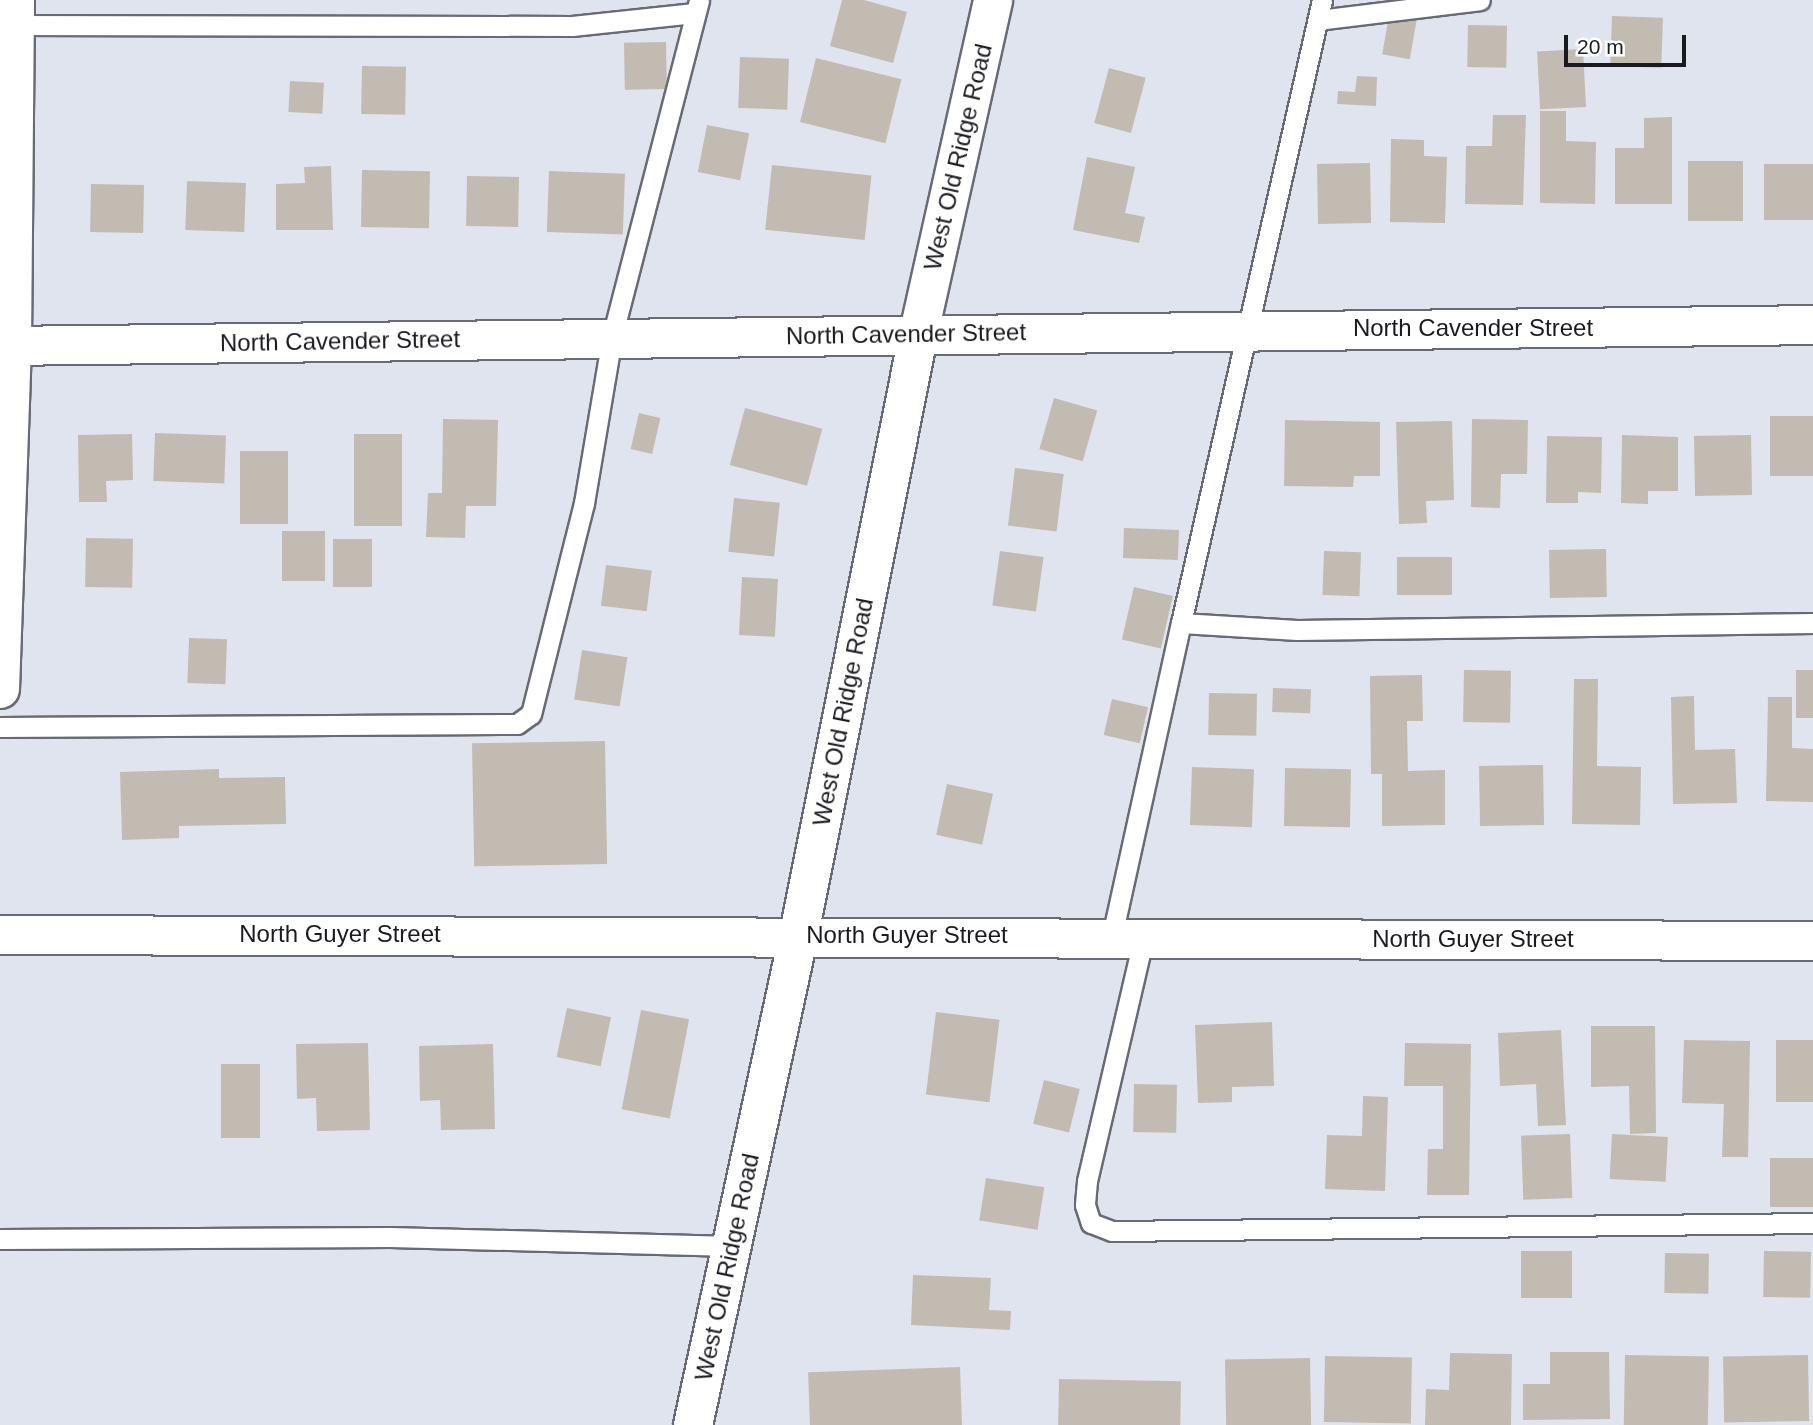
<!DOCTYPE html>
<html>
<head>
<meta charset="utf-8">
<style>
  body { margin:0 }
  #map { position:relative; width:1813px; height:1425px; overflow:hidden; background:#e0e4ee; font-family:Helvetica,sans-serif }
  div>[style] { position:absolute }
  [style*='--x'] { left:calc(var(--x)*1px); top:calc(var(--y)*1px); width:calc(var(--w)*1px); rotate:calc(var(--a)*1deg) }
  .building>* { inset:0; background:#c2bbb1; transform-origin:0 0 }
  .roads { filter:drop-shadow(2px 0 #686b74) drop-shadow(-2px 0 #686b74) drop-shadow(0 2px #686b74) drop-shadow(0 -2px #686b74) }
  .service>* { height:19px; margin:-9.5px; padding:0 9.5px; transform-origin:9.5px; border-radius:9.5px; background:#fff }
  .minor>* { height:38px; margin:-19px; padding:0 19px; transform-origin:19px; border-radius:19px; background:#fff }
  .tertiary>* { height:38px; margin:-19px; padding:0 19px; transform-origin:19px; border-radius:19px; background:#fff }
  span { translate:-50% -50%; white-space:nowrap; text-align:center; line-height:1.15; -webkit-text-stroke:5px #fff; paint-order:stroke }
  .street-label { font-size:24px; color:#1a1b1f }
  .scale { position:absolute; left:1564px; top:35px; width:122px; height:32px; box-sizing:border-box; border:4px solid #1a1b1f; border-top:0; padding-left:9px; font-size:21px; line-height:24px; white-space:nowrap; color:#1a1b1f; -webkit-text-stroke:5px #fff; paint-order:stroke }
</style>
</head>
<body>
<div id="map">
  <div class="building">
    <div style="clip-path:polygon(842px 0,864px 0,907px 12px,893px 63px,830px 46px)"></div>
    <div style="left:1390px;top:10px;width:28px;height:45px;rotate:10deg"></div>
    <div style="left:1612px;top:16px;width:51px;height:50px;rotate:2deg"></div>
    <div style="left:1468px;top:25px;width:39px;height:42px;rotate:1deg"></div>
    <div style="left:666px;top:42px;width:47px;height:42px;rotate:89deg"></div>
    <div style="left:1583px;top:49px;width:58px;height:46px;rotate:87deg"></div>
    <div style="left:740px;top:57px;width:49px;height:51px;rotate:2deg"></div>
    <div style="left:816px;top:58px;width:88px;height:66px;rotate:14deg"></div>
    <div style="left:362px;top:66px;width:44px;height:48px;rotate:1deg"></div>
    <div style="left:1109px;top:68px;width:38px;height:57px;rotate:15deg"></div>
    <div style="clip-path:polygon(1357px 76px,1377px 77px,1376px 106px,1337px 104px,1338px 91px,1355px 92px)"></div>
    <div style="left:290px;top:81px;width:34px;height:31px;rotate:3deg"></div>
    <div style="clip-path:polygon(1540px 111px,1566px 111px,1566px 141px,1596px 142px,1595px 204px,1540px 203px)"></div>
    <div style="clip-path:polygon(1493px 115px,1526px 115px,1523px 205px,1465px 204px,1466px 146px,1492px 146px)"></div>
    <div style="clip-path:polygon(1672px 117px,1672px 204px,1615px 204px,1615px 148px,1644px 148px,1644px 118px)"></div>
    <div style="left:707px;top:125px;width:43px;height:48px;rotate:11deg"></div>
    <div style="clip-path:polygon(1391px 139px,1424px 140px,1424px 156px,1447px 157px,1445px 223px,1390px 222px)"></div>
    <div style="clip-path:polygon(1087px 157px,1135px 167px,1125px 213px,1145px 217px,1139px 243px,1073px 230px)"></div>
    <div style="left:1743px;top:161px;width:60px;height:55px;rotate:90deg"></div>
    <div style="left:1370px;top:163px;width:60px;height:53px;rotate:89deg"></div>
    <div style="left:1813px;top:164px;width:56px;height:49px;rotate:90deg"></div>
    <div style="left:772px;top:165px;width:100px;height:65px;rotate:6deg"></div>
    <div style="clip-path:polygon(331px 166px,333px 230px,276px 230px,276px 184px,305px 183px,304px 167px)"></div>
    <div style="left:362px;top:170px;width:68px;height:57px;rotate:1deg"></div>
    <div style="left:549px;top:171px;width:76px;height:61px;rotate:2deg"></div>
    <div style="left:467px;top:176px;width:52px;height:50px;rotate:1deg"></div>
    <div style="left:187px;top:181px;width:59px;height:49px;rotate:2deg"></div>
    <div style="left:91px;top:184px;width:53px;height:48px;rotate:1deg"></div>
    <div style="left:1054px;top:398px;width:45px;height:53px;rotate:16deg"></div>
    <div style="left:745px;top:408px;width:80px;height:59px;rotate:15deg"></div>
    <div style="left:639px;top:413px;width:22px;height:37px;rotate:13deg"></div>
    <div style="left:1770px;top:416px;width:43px;height:60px"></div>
    <div style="clip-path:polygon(443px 419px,498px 420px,496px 506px,466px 506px,465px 538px,426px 537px,428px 493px,442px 493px)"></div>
    <div style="clip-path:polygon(1472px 419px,1528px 420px,1527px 474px,1501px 474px,1500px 508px,1471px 507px)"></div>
    <div style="clip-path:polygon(1285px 420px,1380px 422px,1380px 476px,1354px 476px,1353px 487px,1284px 486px)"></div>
    <div style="clip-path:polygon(1452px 421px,1454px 500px,1426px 501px,1427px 523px,1399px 524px,1396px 422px)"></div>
    <div style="left:155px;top:433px;width:71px;height:48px;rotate:2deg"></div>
    <div style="clip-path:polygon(132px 434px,133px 480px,106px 481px,107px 502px,79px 502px,78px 435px)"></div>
    <div style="left:354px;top:434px;width:48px;height:92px"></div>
    <div style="clip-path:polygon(1622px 435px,1678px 437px,1678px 491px,1648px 491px,1648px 504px,1621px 503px)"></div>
    <div style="left:1751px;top:435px;width:60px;height:57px;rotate:89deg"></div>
    <div style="clip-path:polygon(1547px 436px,1602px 437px,1601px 493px,1578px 492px,1578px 503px,1546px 503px)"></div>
    <div style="left:240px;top:451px;width:48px;height:73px"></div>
    <div style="left:1015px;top:468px;width:49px;height:58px;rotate:7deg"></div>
    <div style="left:734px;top:498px;width:46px;height:54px;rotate:6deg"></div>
    <div style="left:1124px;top:528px;width:55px;height:30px;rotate:2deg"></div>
    <div style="left:282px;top:531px;width:43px;height:50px"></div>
    <div style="left:86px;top:538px;width:47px;height:49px;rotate:1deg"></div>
    <div style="left:333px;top:539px;width:39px;height:48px"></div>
    <div style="left:1606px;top:549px;width:48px;height:57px;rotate:89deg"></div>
    <div style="left:1000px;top:551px;width:44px;height:55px;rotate:8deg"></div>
    <div style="left:1324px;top:551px;width:37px;height:44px;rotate:2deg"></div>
    <div style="left:1452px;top:557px;width:38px;height:55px;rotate:90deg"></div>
    <div style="left:606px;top:565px;width:46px;height:41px;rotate:7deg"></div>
    <div style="left:742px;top:577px;width:36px;height:58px;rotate:3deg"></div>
    <div style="left:1134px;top:587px;width:40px;height:54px;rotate:13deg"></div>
    <div style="left:189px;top:638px;width:38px;height:45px;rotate:2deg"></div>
    <div style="left:582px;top:650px;width:46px;height:50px;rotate:9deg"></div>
    <div style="left:1464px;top:670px;width:47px;height:52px;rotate:1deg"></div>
    <div style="left:1813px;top:670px;width:48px;height:17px;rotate:90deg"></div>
    <div style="clip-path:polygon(1422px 675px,1423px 721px,1407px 721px,1408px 771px,1445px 770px,1445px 825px,1382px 826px,1382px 774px,1371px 774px,1370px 676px)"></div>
    <div style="clip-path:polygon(1574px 679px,1598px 679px,1597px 766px,1641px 767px,1640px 825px,1572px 824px)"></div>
    <div style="left:1273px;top:688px;width:38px;height:24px;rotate:2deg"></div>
    <div style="left:1209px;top:693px;width:48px;height:42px;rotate:1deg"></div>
    <div style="clip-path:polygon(1694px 696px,1695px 750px,1735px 749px,1737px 803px,1673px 804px,1671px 697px)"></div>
    <div style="clip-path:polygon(1768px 697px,1792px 697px,1792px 748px,1813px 749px,1813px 802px,1766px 801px)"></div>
    <div style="left:1112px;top:699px;width:37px;height:37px;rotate:13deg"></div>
    <div style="left:605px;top:741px;width:123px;height:133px;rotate:89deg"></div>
    <div style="left:1543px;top:765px;width:60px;height:64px;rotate:89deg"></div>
    <div style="left:1192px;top:767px;width:62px;height:58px;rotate:2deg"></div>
    <div style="left:1285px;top:768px;width:66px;height:58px;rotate:1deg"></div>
    <div style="clip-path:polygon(219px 769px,219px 778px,285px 777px,286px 824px,179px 826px,179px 838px,122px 840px,120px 772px)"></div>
    <div style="left:947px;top:784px;width:47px;height:52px;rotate:12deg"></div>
    <div style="left:567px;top:1008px;width:45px;height:50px;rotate:12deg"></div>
    <div style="left:641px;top:1010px;width:49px;height:101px;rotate:11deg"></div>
    <div style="left:936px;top:1012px;width:64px;height:83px;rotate:7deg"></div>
    <div style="clip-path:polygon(1272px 1022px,1274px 1086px,1232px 1087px,1232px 1102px,1198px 1103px,1195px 1025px)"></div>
    <div style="clip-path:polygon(1591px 1026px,1655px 1026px,1656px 1133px,1630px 1134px,1629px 1086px,1591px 1087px)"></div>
    <div style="clip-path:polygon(1561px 1030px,1566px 1125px,1538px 1126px,1536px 1084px,1500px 1086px,1498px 1033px)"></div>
    <div style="clip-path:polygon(1684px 1040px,1750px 1041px,1748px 1157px,1722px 1157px,1724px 1104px,1682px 1103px)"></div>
    <div style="left:1813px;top:1040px;width:62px;height:37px;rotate:90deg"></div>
    <div style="clip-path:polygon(368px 1043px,370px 1130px,317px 1131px,316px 1098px,297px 1099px,296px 1044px)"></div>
    <div style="clip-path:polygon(1405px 1043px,1471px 1044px,1469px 1195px,1427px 1195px,1428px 1149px,1443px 1149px,1443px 1086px,1404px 1086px)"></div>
    <div style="clip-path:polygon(493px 1044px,495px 1129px,441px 1130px,440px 1100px,420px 1101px,419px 1046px)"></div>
    <div style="left:221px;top:1064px;width:39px;height:74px"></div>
    <div style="left:1044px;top:1080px;width:37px;height:45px;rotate:14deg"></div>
    <div style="left:1134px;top:1084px;width:43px;height:48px;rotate:1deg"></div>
    <div style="clip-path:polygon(1363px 1096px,1388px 1097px,1385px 1191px,1325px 1189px,1327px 1135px,1362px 1136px)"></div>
    <div style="left:1570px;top:1134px;width:64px;height:49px;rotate:88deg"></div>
    <div style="left:1612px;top:1134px;width:56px;height:45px;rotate:3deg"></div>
    <div style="left:1770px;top:1158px;width:43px;height:49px"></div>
    <div style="left:986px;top:1178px;width:59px;height:43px;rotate:9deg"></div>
    <div style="left:1572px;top:1251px;width:47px;height:51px;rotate:90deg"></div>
    <div style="left:1764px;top:1251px;width:47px;height:46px;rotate:1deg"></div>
    <div style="left:1665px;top:1253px;width:44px;height:40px;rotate:1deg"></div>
    <div style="clip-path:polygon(913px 1275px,991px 1278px,989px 1310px,1011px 1311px,1010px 1330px,911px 1325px)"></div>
    <div style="clip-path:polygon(1550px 1352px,1609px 1352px,1610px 1419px,1523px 1420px,1523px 1384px,1550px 1384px)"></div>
    <div style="clip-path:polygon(1450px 1353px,1512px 1354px,1511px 1425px,1425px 1425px,1426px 1389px,1449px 1390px)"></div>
    <div style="left:1625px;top:1355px;width:84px;height:70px;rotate:1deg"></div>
    <div style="left:1808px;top:1355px;width:66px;height:85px;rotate:89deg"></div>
    <div style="left:1325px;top:1356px;width:87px;height:66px;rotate:1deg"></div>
    <div style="left:1310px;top:1358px;width:67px;height:85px;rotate:89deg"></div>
    <div style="left:960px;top:1367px;width:58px;height:152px;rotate:88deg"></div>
    <div style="left:1059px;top:1379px;width:122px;height:46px;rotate:1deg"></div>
  </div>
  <div class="roads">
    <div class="service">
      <div style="--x:1318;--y:20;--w:163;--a:-7"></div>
      <div style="--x:8;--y:25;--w:564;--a:0.1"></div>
      <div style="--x:572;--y:26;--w:123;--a:-6.1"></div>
      <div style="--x:1181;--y:623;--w:639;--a:-77.25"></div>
      <div style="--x:0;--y:727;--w:517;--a:-0.33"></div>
      <div style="--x:517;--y:724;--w:17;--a:-36"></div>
      <div style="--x:531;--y:714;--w:218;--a:-75.9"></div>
      <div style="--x:584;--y:503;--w:168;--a:-80.4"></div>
      <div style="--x:612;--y:337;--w:348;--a:-75.5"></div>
      <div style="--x:1112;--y:936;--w:321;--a:-77.6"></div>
      <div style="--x:1181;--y:623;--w:116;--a:3.5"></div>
      <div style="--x:1297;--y:630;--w:516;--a:-0.78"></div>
      <div style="--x:1144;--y:936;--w:252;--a:103.1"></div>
      <div style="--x:1087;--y:1181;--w:24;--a:95"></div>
      <div style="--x:1085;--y:1205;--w:19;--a:72"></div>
      <div style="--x:1091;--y:1223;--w:22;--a:21"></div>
      <div style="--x:1112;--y:1231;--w:701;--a:-0.65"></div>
      <div style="--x:0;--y:1239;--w:390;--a:-0.3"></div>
      <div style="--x:390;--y:1237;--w:342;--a:1.5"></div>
    </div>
    <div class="minor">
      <div style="--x:0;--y:346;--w:1813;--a:-0.66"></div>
      <div style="--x:0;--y:689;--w:343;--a:-88"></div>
      <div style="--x:12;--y:346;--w:346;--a:-89.5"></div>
      <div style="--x:0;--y:935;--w:1813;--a:0.19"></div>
    </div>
    <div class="tertiary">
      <div style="--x:693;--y:1425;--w:502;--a:-77.82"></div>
      <div style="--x:799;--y:934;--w:614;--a:-78.73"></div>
      <div style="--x:919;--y:332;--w:340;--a:-77.4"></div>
    </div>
  </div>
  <div class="street-label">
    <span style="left:958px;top:157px;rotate:-77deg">West Old Ridge Road</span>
    <span style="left:1473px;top:328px">North Cavender Street</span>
    <span style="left:906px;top:334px;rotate:-1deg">North Cavender Street</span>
    <span style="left:340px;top:341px;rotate:-1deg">North Cavender Street</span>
    <span style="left:843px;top:712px;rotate:-79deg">West Old Ridge Road</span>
    <span style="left:340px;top:934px">North Guyer Street</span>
    <span style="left:907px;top:935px">North Guyer Street</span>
    <span style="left:1473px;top:939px">North Guyer Street</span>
    <span style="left:727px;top:1267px;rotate:-78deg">West Old Ridge Road</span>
  </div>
  <div class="scale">20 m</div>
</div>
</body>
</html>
